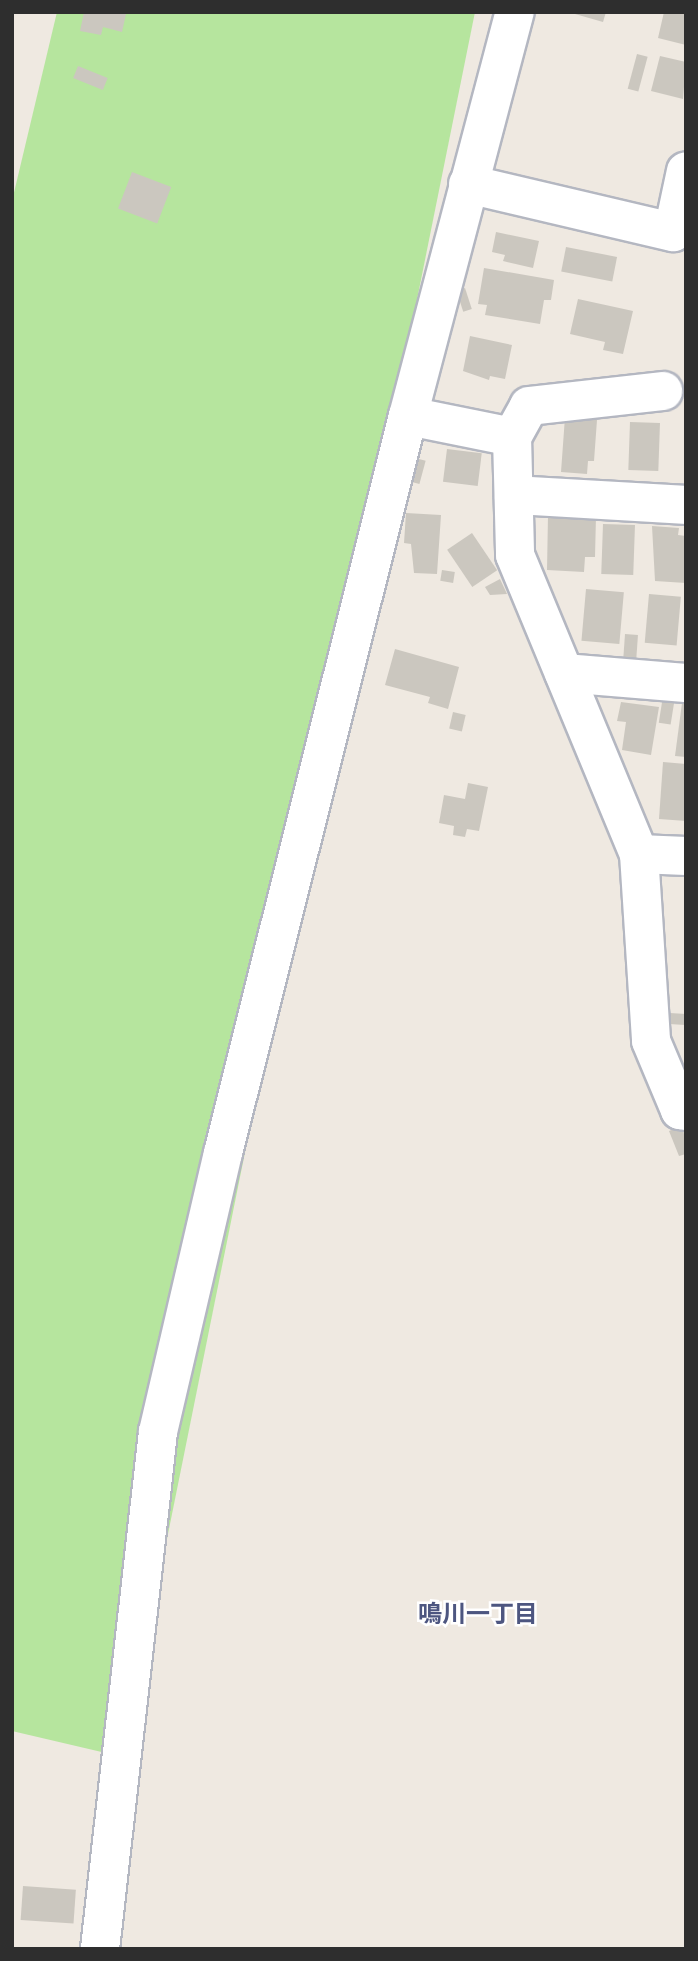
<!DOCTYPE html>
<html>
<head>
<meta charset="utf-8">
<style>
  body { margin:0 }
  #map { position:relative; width:698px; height:1961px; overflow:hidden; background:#efe9e1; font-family:"Noto Sans","Noto Sans JP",sans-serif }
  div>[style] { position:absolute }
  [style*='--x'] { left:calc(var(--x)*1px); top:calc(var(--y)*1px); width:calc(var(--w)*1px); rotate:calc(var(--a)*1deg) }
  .green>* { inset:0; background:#b6e59e }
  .building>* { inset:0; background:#cbc7bf; transform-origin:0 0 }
  .roads { filter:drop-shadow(2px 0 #b4b7c1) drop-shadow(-2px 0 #b4b7c1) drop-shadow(0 2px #b4b7c1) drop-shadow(0 -2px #b4b7c1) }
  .minor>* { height:38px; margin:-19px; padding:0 19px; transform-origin:19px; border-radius:19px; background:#fff }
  span { translate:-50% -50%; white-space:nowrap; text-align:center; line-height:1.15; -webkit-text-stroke:5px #fff; paint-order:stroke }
  .neighbourhood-label { font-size:24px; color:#4d5680; font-weight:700 }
  .frame { position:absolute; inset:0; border:14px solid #2e2e2e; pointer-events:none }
</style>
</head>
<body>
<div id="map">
  <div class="green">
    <div style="clip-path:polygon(57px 12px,475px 12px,123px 1757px,12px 1731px,12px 201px)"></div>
  </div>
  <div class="building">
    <div style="clip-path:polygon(84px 12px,126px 14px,122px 32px,103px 27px,101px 35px,80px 31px)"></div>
    <div style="clip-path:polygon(568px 12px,606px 12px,603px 22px)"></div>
    <div style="clip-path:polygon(664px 12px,686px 12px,686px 45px,658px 38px)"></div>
    <div style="left:637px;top:54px;width:11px;height:36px;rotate:15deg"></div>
    <div style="clip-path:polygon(660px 56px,686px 62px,683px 99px,651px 91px)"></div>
    <div style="left:78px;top:66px;width:32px;height:13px;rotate:22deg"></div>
    <div style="left:132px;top:172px;width:42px;height:39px;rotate:21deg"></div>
    <div style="clip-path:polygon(496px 232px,539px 241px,533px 268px,503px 261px,505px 255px,492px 252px)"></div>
    <div style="left:566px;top:247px;width:52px;height:25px;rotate:11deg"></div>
    <div style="clip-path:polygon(484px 268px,554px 280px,551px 300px,544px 300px,540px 324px,485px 315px,487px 305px,478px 304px)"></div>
    <div style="left:465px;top:288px;width:22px;height:9px;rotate:72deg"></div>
    <div style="clip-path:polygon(578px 299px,633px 311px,623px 354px,603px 350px,605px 342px,570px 334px)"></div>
    <div style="clip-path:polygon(470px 336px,512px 345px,505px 379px,490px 376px,489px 380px,463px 371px)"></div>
    <div style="clip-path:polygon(565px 417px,597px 420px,594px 461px,588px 461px,587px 474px,561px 472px)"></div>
    <div style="left:630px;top:422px;width:30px;height:48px;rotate:2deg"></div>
    <div style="left:447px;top:449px;width:35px;height:33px;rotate:7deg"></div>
    <div style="left:415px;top:458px;width:11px;height:24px;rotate:15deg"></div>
    <div style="clip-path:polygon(406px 513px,441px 515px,437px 574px,414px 573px,411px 544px,404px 543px)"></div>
    <div style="clip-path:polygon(548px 515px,596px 516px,595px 557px,585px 557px,584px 572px,547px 570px)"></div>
    <div style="left:603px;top:524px;width:32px;height:50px;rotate:2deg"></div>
    <div style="clip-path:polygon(652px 526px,679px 528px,678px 535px,686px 536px,686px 583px,655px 581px)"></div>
    <div style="left:472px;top:533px;width:45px;height:30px;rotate:56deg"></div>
    <div style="left:442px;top:570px;width:13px;height:11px;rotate:9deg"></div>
    <div style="clip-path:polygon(500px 579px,507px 594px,490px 595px,485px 587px)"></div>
    <div style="left:586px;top:589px;width:38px;height:52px;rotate:5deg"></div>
    <div style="left:649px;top:594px;width:32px;height:49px;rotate:5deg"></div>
    <div style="left:625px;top:634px;width:13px;height:28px;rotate:4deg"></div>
    <div style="clip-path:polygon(395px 649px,459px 667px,448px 709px,428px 703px,430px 697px,385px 685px)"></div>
    <div style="left:663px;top:696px;width:12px;height:27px;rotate:9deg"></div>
    <div style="clip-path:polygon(621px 702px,659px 707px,651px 755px,622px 750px,626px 722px,617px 721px)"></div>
    <div style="clip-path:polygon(682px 703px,686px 704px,686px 757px,675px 756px)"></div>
    <div style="left:453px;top:712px;width:13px;height:17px;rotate:13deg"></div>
    <div style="clip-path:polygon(663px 762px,686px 764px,686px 821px,659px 819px)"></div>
    <div style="clip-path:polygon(468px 783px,488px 787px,479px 831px,467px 829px,465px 837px,453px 835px,454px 826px,439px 823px,444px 795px,465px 799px)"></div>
    <div style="left:670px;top:1013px;width:16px;height:11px;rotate:4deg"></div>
    <div style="clip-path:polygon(683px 1125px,686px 1154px,679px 1156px,669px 1131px)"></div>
    <div style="left:23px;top:1886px;width:53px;height:34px;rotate:4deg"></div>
  </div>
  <div class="roads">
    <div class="minor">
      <div style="--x:468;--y:184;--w:211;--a:13.2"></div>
      <div style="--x:673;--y:232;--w:62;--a:-78"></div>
      <div style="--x:408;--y:416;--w:106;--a:11.4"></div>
      <div style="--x:512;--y:437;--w:118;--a:88.5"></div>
      <div style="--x:515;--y:555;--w:324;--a:67.5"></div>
      <div style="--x:639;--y:854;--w:187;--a:86.3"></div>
      <div style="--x:651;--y:1041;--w:75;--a:67.2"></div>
      <div style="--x:680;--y:1110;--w:6;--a:9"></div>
      <div style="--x:512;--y:437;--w:35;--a:-61"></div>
      <div style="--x:529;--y:406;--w:135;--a:-6.4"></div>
      <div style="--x:514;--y:495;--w:172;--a:3.3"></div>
      <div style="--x:564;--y:673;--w:122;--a:4.7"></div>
      <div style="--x:639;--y:854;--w:47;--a:2.4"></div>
      <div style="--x:100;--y:1949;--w:520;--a:-83.6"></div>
      <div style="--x:158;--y:1432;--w:286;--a:-76.9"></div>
      <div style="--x:223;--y:1153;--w:760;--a:-75.91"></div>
      <div style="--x:408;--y:416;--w:418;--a:-75.2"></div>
    </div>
  </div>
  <div class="neighbourhood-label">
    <span style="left:478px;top:1613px">鳴川一丁目</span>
  </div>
  <div class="frame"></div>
</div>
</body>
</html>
